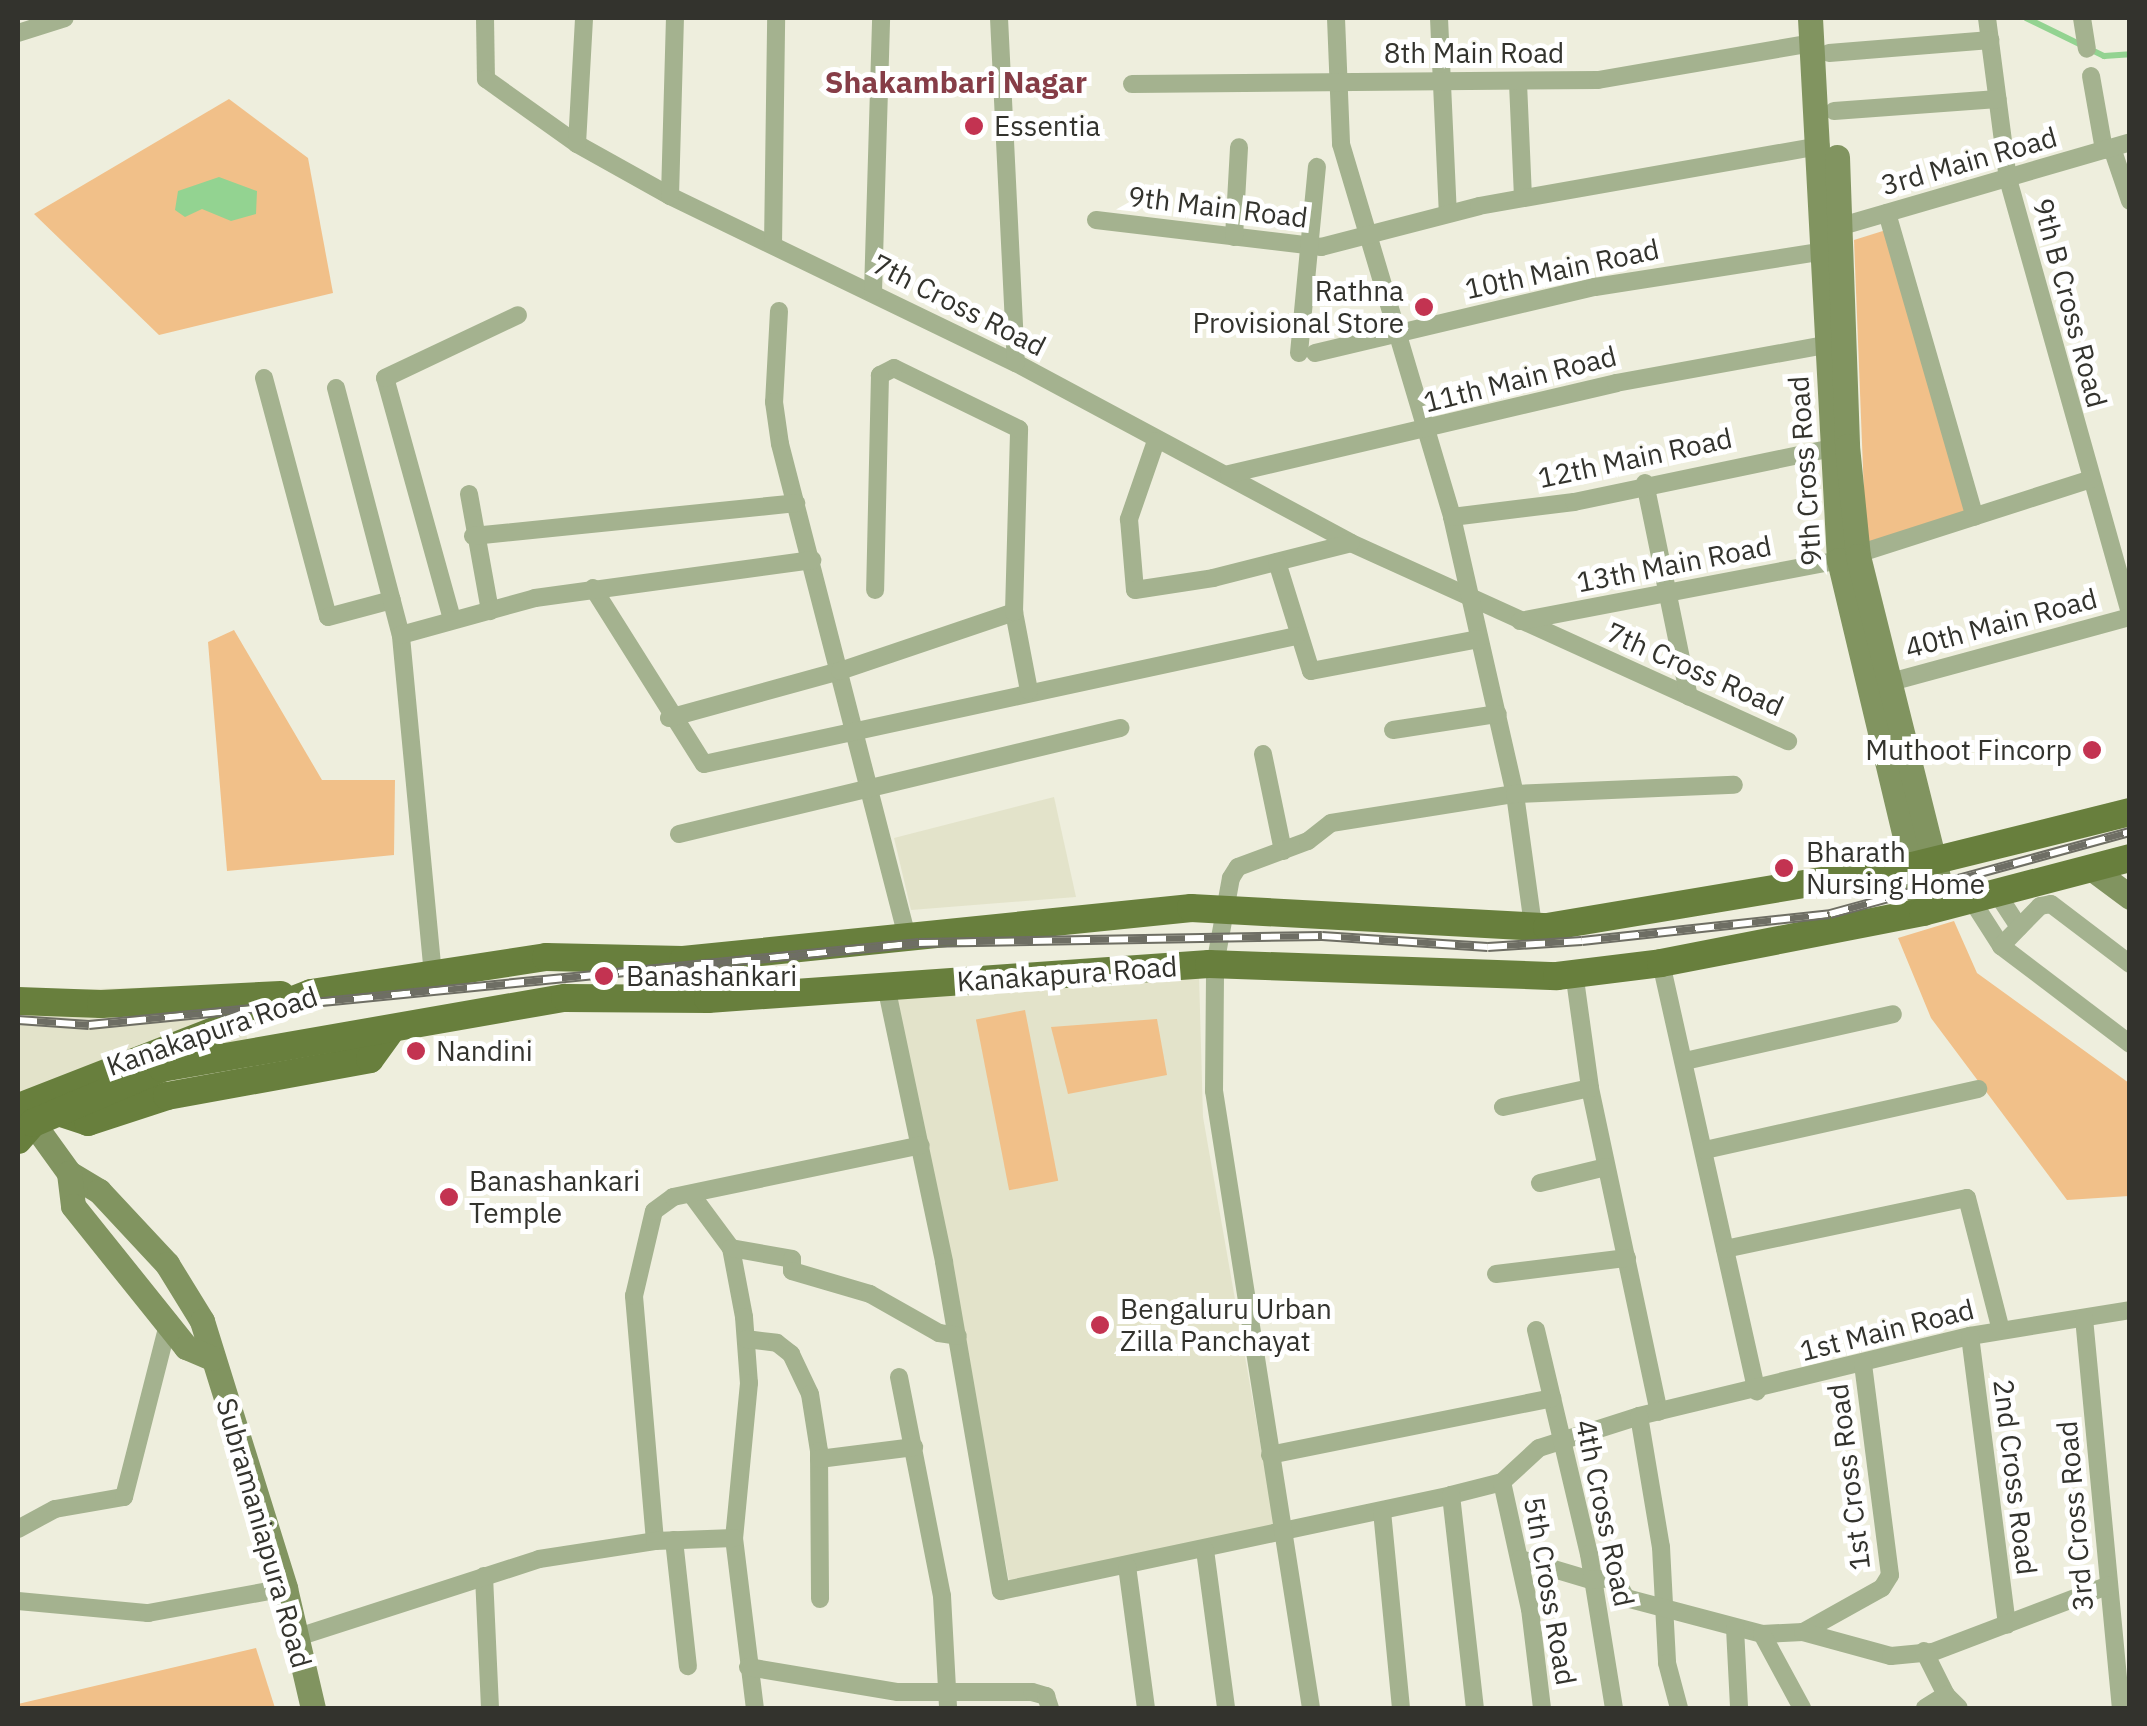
<!DOCTYPE html>
<html>
<head>
<meta charset="utf-8">
<style>
  body { margin:0 }
  #map { position:relative; width:2147px; height:1726px; overflow:hidden; background:#eed; font-family:"IBM Plex Sans",sans-serif }
  div>[style] { position:absolute }
  [style*='--x'] { left:calc(var(--x)*1px); top:calc(var(--y)*1px); width:calc(var(--w)*1px); rotate:calc(var(--a)*1deg) }
  .built>* { inset:0; background:#e3e3ca }
  .green>* { inset:0; background:#f1c089; transform-origin:0 0 }
  .water>* { inset:0; background:#93d391 }
  .stream>* { height:6px; margin:-3px; padding:0 3px; transform-origin:3px; border-radius:3px; background:#93d391 }
  .street>* { height:18px; margin:-9px; padding:0 9px; transform-origin:9px; border-radius:9px; background:#a4b28f }
  .secondary>* { height:25px; margin:-12.5px; padding:0 12.5px; transform-origin:12.5px; border-radius:12.5px; background:#819460 }
  .primary>* { height:28px; margin:-14px; padding:0 14px; transform-origin:14px; border-radius:14px; background:#687f3d }
  .rail>* { height:10px; margin-top:-5px; transform-origin:0; background:repeating-linear-gradient(90deg,#fff 0 19px,#6e6e64 0 38px); box-sizing:border-box; border-block:2px solid #6e6e64 }
  .dots>* { width:28px; height:28px; translate:-50% -50%; box-sizing:border-box; border:5px solid #fff; border-radius:50% }
  span { translate:-50% -50%; white-space:nowrap; text-align:center; line-height:1.15; -webkit-text-stroke:10px #fff; paint-order:stroke }
  .street-label { font-size:28px; color:#33332d }
  .poi-label { font-size:28px; color:#33332d }
  .left { translate:0 -50%; text-align:left }
  .right { translate:-100% -50%; text-align:right }
  .neighbourhood-label { font-size:30px; color:#863d47; font-weight:700 }
  .frame { position:absolute; inset:0; border:20px solid #33332d; pointer-events:none }
</style>
</head>
<body>
<div id="map">
  <div class="built">
    <div style="clip-path:polygon(1054px 797px,1076px 897px,911px 910px,894px 838px)"></div>
    <div style="clip-path:polygon(1199px 976px,1203px 1117px,1276px 1533px,1010px 1586px,896px 993px)"></div>
    <div style="clip-path:polygon(234px 985px,250px 1050px,18px 1128px,18px 991px)"></div>
  </div>
  <div class="green">
    <div style="clip-path:polygon(229px 99px,308px 158px,333px 293px,159px 335px,34px 214px)"></div>
    <div style="clip-path:polygon(1886px 230px,1966px 515px,1866px 544px,1854px 240px)"></div>
    <div style="clip-path:polygon(234px 630px,322px 780px,395px 780px,394px 855px,227px 871px,208px 642px)"></div>
    <div style="clip-path:polygon(1954px 921px,1977px 973px,2129px 1083px,2129px 1196px,2067px 1200px,1931px 1018px,1898px 938px)"></div>
    <div style="left:1025px;top:1010px;width:174px;height:50px;rotate:79deg"></div>
    <div style="clip-path:polygon(1157px 1019px,1167px 1075px,1068px 1094px,1051px 1027px)"></div>
    <div style="clip-path:polygon(256px 1648px,275px 1708px,18px 1708px,18px 1704px)"></div>
  </div>
  <div class="water">
    <div style="clip-path:polygon(219px 177px,257px 191px,256px 214px,231px 221px,202px 209px,185px 217px,175px 210px,178px 191px)"></div>
  </div>
  <div class="stream">
    <div style="--x:2026;--y:18;--w:87;--a:26"></div>
    <div style="--x:2104;--y:56;--w:26;--a:-4"></div>
  </div>
  <div class="street">
    <div style="--x:485;--y:18;--w:61;--a:89.1"></div>
    <div style="--x:486;--y:79;--w:112;--a:35.5"></div>
    <div style="--x:577;--y:144;--w:107;--a:29.2"></div>
    <div style="--x:670;--y:196;--w:384;--a:25.8"></div>
    <div style="--x:1016;--y:363;--w:380;--a:28.2"></div>
    <div style="--x:1351;--y:543;--w:480;--a:24.4"></div>
    <div style="--x:999;--y:18;--w:345;--a:87.2"></div>
    <div style="--x:1336;--y:18;--w:126;--a:87.7"></div>
    <div style="--x:1341;--y:144;--w:389;--a:73.4"></div>
    <div style="--x:1452;--y:517;--w:284;--a:77.2"></div>
    <div style="--x:1515;--y:794;--w:133;--a:82.2"></div>
    <div style="--x:1439;--y:18;--w:195;--a:87.4"></div>
    <div style="--x:1987;--y:18;--w:162;--a:82.6"></div>
    <div style="--x:2008;--y:179;--w:452;--a:74.3"></div>
    <div style="--x:2082;--y:18;--w:31;--a:81"></div>
    <div style="--x:18;--y:33;--w:49;--a:-17.7"></div>
    <div style="--x:1829;--y:53;--w:162;--a:-4.6"></div>
    <div style="--x:2091;--y:76;--w:75;--a:80"></div>
    <div style="--x:1518;--y:83;--w:115;--a:87.5"></div>
    <div style="--x:1132;--y:84;--w:466;--a:-0.5"></div>
    <div style="--x:1598;--y:80;--w:217;--a:-9.8"></div>
    <div style="--x:1834;--y:111;--w:164;--a:-4.2"></div>
    <div style="--x:577;--y:144;--w:126;--a:-86.8"></div>
    <div style="--x:2112;--y:148;--w:56;--a:71.2"></div>
    <div style="--x:670;--y:196;--w:178;--a:-88.4"></div>
    <div style="--x:1887;--y:213;--w:316;--a:73.9"></div>
    <div style="--x:1096;--y:220;--w:227;--a:6.8"></div>
    <div style="--x:1321;--y:247;--w:163;--a:-14.5"></div>
    <div style="--x:1479;--y:206;--w:347;--a:-10"></div>
    <div style="--x:1828;--y:230;--w:315;--a:-16.2"></div>
    <div style="--x:1234;--y:237;--w:90;--a:-86.8"></div>
    <div style="--x:773;--y:245;--w:227;--a:-89.2"></div>
    <div style="--x:873;--y:292;--w:274;--a:-88.3"></div>
    <div style="--x:779;--y:311;--w:91;--a:93.1"></div>
    <div style="--x:774;--y:402;--w:42;--a:81.9"></div>
    <div style="--x:780;--y:444;--w:505;--a:75.55"></div>
    <div style="--x:1299;--y:353;--w:187;--a:-84.5"></div>
    <div style="--x:1315;--y:353;--w:288;--a:-13.3"></div>
    <div style="--x:1595;--y:287;--w:232;--a:-8.9"></div>
    <div style="--x:264;--y:378;--w:247;--a:75"></div>
    <div style="--x:328;--y:617;--w:66;--a:-14.9"></div>
    <div style="--x:336;--y:388;--w:255;--a:75.3"></div>
    <div style="--x:1156;--y:441;--w:83;--a:109.1"></div>
    <div style="--x:1129;--y:519;--w:71;--a:85.2"></div>
    <div style="--x:1135;--y:590;--w:79;--a:-8.7"></div>
    <div style="--x:1213;--y:578;--w:142;--a:-14.2"></div>
    <div style="--x:1229;--y:474;--w:398;--a:-13.2"></div>
    <div style="--x:1616;--y:383;--w:213;--a:-10.3"></div>
    <div style="--x:1645;--y:483;--w:218;--a:78.4"></div>
    <div style="--x:469;--y:494;--w:119;--a:79.8"></div>
    <div style="--x:1452;--y:517;--w:123;--a:-7"></div>
    <div style="--x:1574;--y:502;--w:259;--a:-11.8"></div>
    <div style="--x:473;--y:536;--w:325;--a:-5.8"></div>
    <div style="--x:1277;--y:562;--w:114;--a:72.7"></div>
    <div style="--x:1311;--y:671;--w:170;--a:-10.8"></div>
    <div style="--x:593;--y:588;--w:208;--a:57.8"></div>
    <div style="--x:704;--y:764;--w:606;--a:-12.2"></div>
    <div style="--x:1014;--y:612;--w:80;--a:79.2"></div>
    <div style="--x:452;--y:619;--w:250;--a:-105.5"></div>
    <div style="--x:385;--y:378;--w:147;--a:-25.3"></div>
    <div style="--x:1520;--y:621;--w:325;--a:-10.8"></div>
    <div style="--x:1839;--y:560;--w:265;--a:-17.8"></div>
    <div style="--x:1887;--y:683;--w:252;--a:-15.2"></div>
    <div style="--x:669;--y:718;--w:177;--a:-15.4"></div>
    <div style="--x:840;--y:671;--w:184;--a:-18.7"></div>
    <div style="--x:1014;--y:612;--w:183;--a:-88.4"></div>
    <div style="--x:1019;--y:429;--w:139;--a:-154"></div>
    <div style="--x:894;--y:368;--w:16;--a:153"></div>
    <div style="--x:880;--y:375;--w:215;--a:91.3"></div>
    <div style="--x:1393;--y:730;--w:106;--a:-8.7"></div>
    <div style="--x:1263;--y:754;--w:99;--a:78.3"></div>
    <div style="--x:679;--y:834;--w:454;--a:-13.5"></div>
    <div style="--x:1996;--y:892;--w:42;--a:56.7"></div>
    <div style="--x:1971;--y:899;--w:56;--a:57.4"></div>
    <div style="--x:2001;--y:946;--w:162;--a:37.2"></div>
    <div style="--x:2001;--y:946;--w:56;--a:-45.7"></div>
    <div style="--x:2040;--y:906;--w:11;--a:-10"></div>
    <div style="--x:2051;--y:904;--w:99;--a:37.2"></div>
    <div style="--x:1661;--y:963;--w:439;--a:77.4"></div>
    <div style="--x:1574;--y:972;--w:117;--a:82.1"></div>
    <div style="--x:1590;--y:1088;--w:331;--a:78"></div>
    <div style="--x:433;--y:975;--w:342;--a:-95.4"></div>
    <div style="--x:401;--y:635;--w:139;--a:-15.4"></div>
    <div style="--x:535;--y:598;--w:280;--a:-7.8"></div>
    <div style="--x:886;--y:986;--w:282;--a:78.1"></div>
    <div style="--x:944;--y:1262;--w:334;--a:80.2"></div>
    <div style="--x:1001;--y:1591;--w:460;--a:-12"></div>
    <div style="--x:1451;--y:1495;--w:53;--a:-14.3"></div>
    <div style="--x:1502;--y:1482;--w:50;--a:-42.6"></div>
    <div style="--x:1539;--y:1448;--w:105;--a:-17.7"></div>
    <div style="--x:1639;--y:1416;--w:341;--a:-13.6"></div>
    <div style="--x:1970;--y:1336;--w:162;--a:-9.2"></div>
    <div style="--x:1685;--y:1061;--w:213;--a:-12.7"></div>
    <div style="--x:1503;--y:1107;--w:89;--a:-12.3"></div>
    <div style="--x:1705;--y:1150;--w:280;--a:-12.6"></div>
    <div style="--x:1540;--y:1183;--w:68;--a:-13.6"></div>
    <div style="--x:691;--y:1194;--w:67;--a:53.5"></div>
    <div style="--x:731;--y:1248;--w:70;--a:79.3"></div>
    <div style="--x:744;--y:1317;--w:66;--a:85.7"></div>
    <div style="--x:749;--y:1383;--w:156;--a:95.5"></div>
    <div style="--x:734;--y:1538;--w:171;--a:83"></div>
    <div style="--x:731;--y:1248;--w:62;--a:10.2"></div>
    <div style="--x:792;--y:1259;--w:12;--a:90"></div>
    <div style="--x:792;--y:1271;--w:81;--a:16.4"></div>
    <div style="--x:870;--y:1294;--w:79;--a:29.5"></div>
    <div style="--x:939;--y:1333;--w:19;--a:9"></div>
    <div style="--x:1725;--y:1249;--w:247;--a:-11.9"></div>
    <div style="--x:1967;--y:1198;--w:136;--a:75.6"></div>
    <div style="--x:1496;--y:1274;--w:132;--a:-7"></div>
    <div style="--x:2084;--y:1318;--w:392;--a:84.6"></div>
    <div style="--x:1536;--y:1330;--w:230;--a:76.7"></div>
    <div style="--x:1589;--y:1554;--w:156;--a:80.8"></div>
    <div style="--x:1970;--y:1336;--w:291;--a:82.7"></div>
    <div style="--x:746;--y:1339;--w:31;--a:7"></div>
    <div style="--x:777;--y:1343;--w:18;--a:38"></div>
    <div style="--x:791;--y:1354;--w:44;--a:64.6"></div>
    <div style="--x:810;--y:1394;--w:58;--a:81"></div>
    <div style="--x:819;--y:1451;--w:148;--a:89.6"></div>
    <div style="--x:899;--y:1377;--w:223;--a:78.9"></div>
    <div style="--x:942;--y:1596;--w:112;--a:86.9"></div>
    <div style="--x:1639;--y:1416;--w:133;--a:80.5"></div>
    <div style="--x:1661;--y:1547;--w:116;--a:87"></div>
    <div style="--x:1667;--y:1663;--w:47;--a:75.1"></div>
    <div style="--x:1270;--y:1455;--w:288;--a:-11.4"></div>
    <div style="--x:819;--y:1459;--w:96;--a:-7.2"></div>
    <div style="--x:1502;--y:1482;--w:130;--a:77.6"></div>
    <div style="--x:1530;--y:1609;--w:100;--a:83.1"></div>
    <div style="--x:1451;--y:1495;--w:214;--a:83.6"></div>
    <div style="--x:1382;--y:1511;--w:198;--a:84.5"></div>
    <div style="--x:18;--y:1529;--w:42;--a:-28.4"></div>
    <div style="--x:55;--y:1509;--w:70;--a:-9.9"></div>
    <div style="--x:124;--y:1497;--w:182;--a:-75.7"></div>
    <div style="--x:674;--y:1540;--w:127;--a:83.7"></div>
    <div style="--x:655;--y:1541;--w:246;--a:-94.9"></div>
    <div style="--x:634;--y:1296;--w:87;--a:-76.8"></div>
    <div style="--x:654;--y:1211;--w:24;--a:-36"></div>
    <div style="--x:673;--y:1197;--w:253;--a:-11.8"></div>
    <div style="--x:1205;--y:1550;--w:159;--a:82.4"></div>
    <div style="--x:1520;--y:1559;--w:74;--a:16.5"></div>
    <div style="--x:1591;--y:1580;--w:24;--a:-5"></div>
    <div style="--x:1615;--y:1578;--w:23;--a:61"></div>
    <div style="--x:1626;--y:1598;--w:141;--a:14.8"></div>
    <div style="--x:1762;--y:1634;--w:41;--a:-2.8"></div>
    <div style="--x:1803;--y:1632;--w:90;--a:-29.1"></div>
    <div style="--x:1882;--y:1588;--w:15;--a:-58"></div>
    <div style="--x:1890;--y:1575;--w:212;--a:-97.3"></div>
    <div style="--x:1127;--y:1566;--w:143;--a:82.4"></div>
    <div style="--x:484;--y:1576;--w:132;--a:87.4"></div>
    <div style="--x:18;--y:1601;--w:131;--a:5.3"></div>
    <div style="--x:148;--y:1613;--w:139;--a:-10.3"></div>
    <div style="--x:1735;--y:1628;--w:80;--a:87.1"></div>
    <div style="--x:1803;--y:1632;--w:91;--a:15.3"></div>
    <div style="--x:1891;--y:1656;--w:42;--a:-5.4"></div>
    <div style="--x:1933;--y:1652;--w:188;--a:-20.8"></div>
    <div style="--x:1762;--y:1634;--w:84;--a:61.6"></div>
    <div style="--x:298;--y:1637;--w:253;--a:-17.9"></div>
    <div style="--x:539;--y:1559;--w:117;--a:-8.8"></div>
    <div style="--x:655;--y:1541;--w:79;--a:-2.2"></div>
    <div style="--x:1924;--y:1651;--w:49;--a:63.4"></div>
    <div style="--x:748;--y:1667;--w:152;--a:9.5"></div>
    <div style="--x:898;--y:1692;--w:134;--a:0"></div>
    <div style="--x:1032;--y:1692;--w:15;--a:16"></div>
    <div style="--x:1046;--y:1696;--w:13;--a:72"></div>
    <div style="--x:1311;--y:1708;--w:625;--a:-98.93"></div>
    <div style="--x:1214;--y:1091;--w:126;--a:-89.5"></div>
    <div style="--x:1215;--y:965;--w:88;--a:-79.6"></div>
    <div style="--x:1231;--y:878;--w:13;--a:-58"></div>
    <div style="--x:1238;--y:867;--w:75;--a:-20.4"></div>
    <div style="--x:1308;--y:841;--w:29;--a:-38"></div>
    <div style="--x:1331;--y:823;--w:186;--a:-9"></div>
    <div style="--x:1515;--y:794;--w:219;--a:-2.4"></div>
    <div style="--x:1925;--y:1708;--w:25;--a:-32"></div>
    <div style="--x:1946;--y:1695;--w:18;--a:45"></div>
  </div>
  <div class="secondary">
    <div style="--x:1810;--y:18;--w:543;--a:86.94"></div>
    <div style="--x:1839;--y:560;--w:362;--a:76.6"></div>
    <div style="--x:1837;--y:157;--w:289;--a:88"></div>
    <div style="--x:1847;--y:446;--w:111;--a:84.3"></div>
    <div style="--x:1858;--y:556;--w:361;--a:76"></div>
    <div style="--x:2091;--y:868;--w:49;--a:36.6"></div>
    <div style="--x:33;--y:1123;--w:62;--a:54.2"></div>
    <div style="--x:69;--y:1173;--w:35;--a:31"></div>
    <div style="--x:99;--y:1191;--w:100;--a:47"></div>
    <div style="--x:167;--y:1264;--w:67;--a:58.4"></div>
    <div style="--x:202;--y:1321;--w:280;--a:72.7"></div>
    <div style="--x:285;--y:1588;--w:123;--a:76.9"></div>
    <div style="--x:69;--y:1173;--w:33;--a:83"></div>
    <div style="--x:73;--y:1206;--w:181;--a:51.3"></div>
    <div style="--x:186;--y:1347;--w:28;--a:23"></div>
  </div>
  <div class="primary">
    <div style="--x:18;--y:1001;--w:83;--a:2.1"></div>
    <div style="--x:101;--y:1004;--w:180;--a:-2.9"></div>
    <div style="--x:24;--y:1105;--w:308;--a:-21.3"></div>
    <div style="--x:311;--y:993;--w:238;--a:-8.7"></div>
    <div style="--x:546;--y:957;--w:137;--a:1.3"></div>
    <div style="--x:683;--y:960;--w:511;--a:-5.84"></div>
    <div style="--x:1191;--y:908;--w:357;--a:3.1"></div>
    <div style="--x:1547;--y:927;--w:370;--a:-9.5"></div>
    <div style="--x:1912;--y:866;--w:225;--a:-13.9"></div>
    <div style="--x:58;--y:1112;--w:32;--a:18"></div>
    <div style="--x:88;--y:1122;--w:83;--a:-18.2"></div>
    <div style="--x:167;--y:1096;--w:206;--a:-10.3"></div>
    <div style="--x:370;--y:1059;--w:32;--a:-54"></div>
    <div style="--x:18;--y:1140;--w:23;--a:-49"></div>
    <div style="--x:33;--y:1123;--w:140;--a:-23.1"></div>
    <div style="--x:162;--y:1068;--w:409;--a:-9.9"></div>
    <div style="--x:565;--y:998;--w:143;--a:0.4"></div>
    <div style="--x:708;--y:999;--w:502;--a:-4"></div>
    <div style="--x:1209;--y:964;--w:348;--a:2"></div>
    <div style="--x:1557;--y:976;--w:105;--a:-7.1"></div>
    <div style="--x:1661;--y:963;--w:267;--a:-11"></div>
    <div style="--x:1923;--y:912;--w:214;--a:-14.6"></div>
  </div>
  <div class="rail">
    <div style="--x:18;--y:1020;--w:71;--a:4"></div>
    <div style="--x:89;--y:1025;--w:834;--a:-5.64"></div>
    <div style="--x:919;--y:943;--w:403;--a:-1"></div>
    <div style="--x:1322;--y:936;--w:166;--a:3.8"></div>
    <div style="--x:1488;--y:947;--w:94;--a:-3.7"></div>
    <div style="--x:1582;--y:941;--w:249;--a:-6.2"></div>
    <div style="--x:1830;--y:914;--w:311;--a:-15.3"></div>
  </div>
  <div class="dots">
    <div style="left:974px;top:126px;background:#c33351"></div>
    <div style="left:1424px;top:307px;background:#c33351"></div>
    <div style="left:2092px;top:750px;background:#c33351"></div>
    <div style="left:1784px;top:868px;background:#c33351"></div>
    <div style="left:604px;top:976px;background:#c33351"></div>
    <div style="left:416px;top:1051px;background:#c33351"></div>
    <div style="left:449px;top:1197px;background:#c33351"></div>
    <div style="left:1100px;top:1325px;background:#c33351"></div>
  </div>
  <div class="street-label">
    <span style="left:1474px;top:53px">8th Main Road</span>
    <span style="left:1969px;top:161px;rotate:-16deg">3rd Main Road</span>
    <span style="left:1218px;top:207px;rotate:7deg">9th Main Road</span>
    <span style="left:1562px;top:269px;rotate:-12deg">10th Main Road</span>
    <span style="left:2070px;top:303px;rotate:75deg">9th B Cross Road</span>
    <span style="left:959px;top:305px;rotate:27deg">7th Cross Road</span>
    <span style="left:1520px;top:379px;rotate:-14deg">11th Main Road</span>
    <span style="left:1635px;top:458px;rotate:-12deg">12th Main Road</span>
    <span style="left:1805px;top:471px;rotate:-94deg">9th Cross Road</span>
    <span style="left:1674px;top:564px;rotate:-11deg">13th Main Road</span>
    <span style="left:2001px;top:623px;rotate:-15deg">40th Main Road</span>
    <span style="left:1695px;top:669px;rotate:24deg">7th Cross Road</span>
    <span style="left:1067px;top:974px;rotate:-4deg">Kanakapura Road</span>
    <span style="left:212px;top:1031px;rotate:-19deg">Kanakapura Road</span>
    <span style="left:1887px;top:1330px;rotate:-14deg">1st Main Road</span>
    <span style="left:1849px;top:1477px;rotate:-97deg">1st Cross Road</span>
    <span style="left:2015px;top:1477px;rotate:83deg">2nd Cross Road</span>
    <span style="left:1605px;top:1513px;rotate:78deg">4th Cross Road</span>
    <span style="left:2075px;top:1516px;rotate:-95deg">3rd Cross Road</span>
    <span style="left:264px;top:1533px;rotate:74deg">Subramaniapura Road</span>
    <span style="left:1550px;top:1591px;rotate:80deg">5th Cross Road</span>
  </div>
  <div class="poi-label">
    <span class="left" style="left:994px;top:126px">Essentia</span>
    <span class="right" style="left:1404px;top:307px">Rathna<br>Provisional Store</span>
    <span class="right" style="left:2072px;top:750px">Muthoot Fincorp</span>
    <span class="left" style="left:1806px;top:868px">Bharath<br>Nursing Home</span>
    <span class="left" style="left:626px;top:976px">Banashankari</span>
    <span class="left" style="left:436px;top:1051px">Nandini</span>
    <span class="left" style="left:469px;top:1197px">Banashankari<br>Temple</span>
    <span class="left" style="left:1120px;top:1325px">Bengaluru Urban<br>Zilla Panchayat</span>
  </div>
  <div class="neighbourhood-label">
    <span style="left:956px;top:82px">Shakambari Nagar</span>
  </div>
  <div class="frame"></div>
</div>
</body>
</html>
